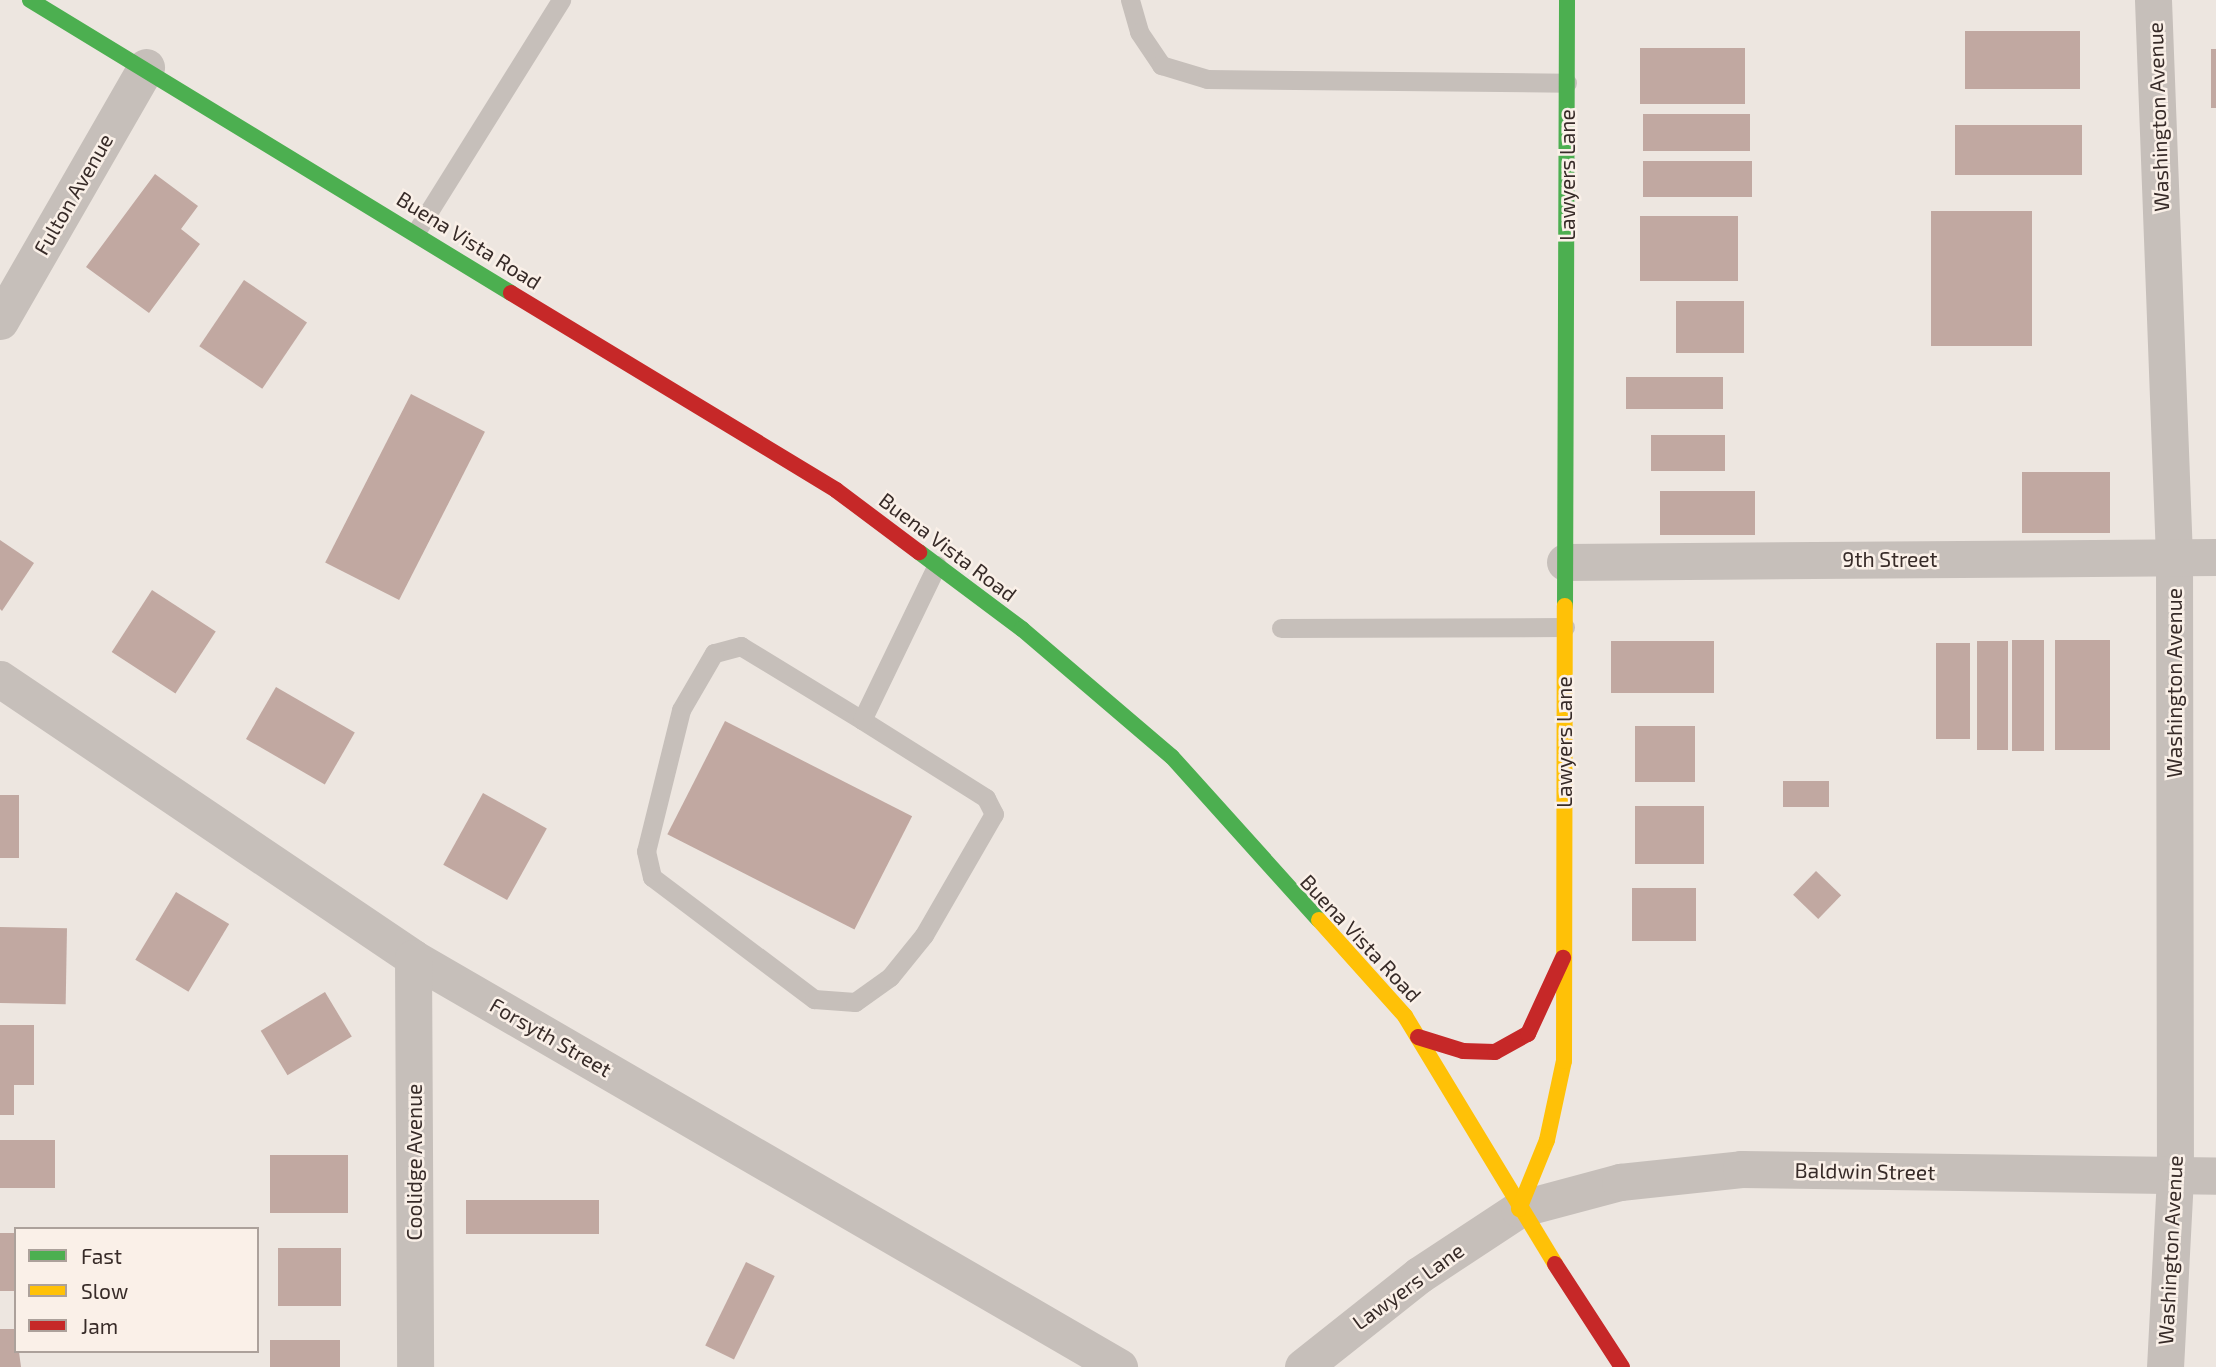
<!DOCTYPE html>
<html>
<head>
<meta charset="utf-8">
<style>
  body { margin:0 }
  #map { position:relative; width:2216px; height:1367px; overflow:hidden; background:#ede6e0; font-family:"Exo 2",sans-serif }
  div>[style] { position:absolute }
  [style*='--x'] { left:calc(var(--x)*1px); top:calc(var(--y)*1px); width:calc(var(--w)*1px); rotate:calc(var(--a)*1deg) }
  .building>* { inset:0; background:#c1a8a1; transform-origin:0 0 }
  .lane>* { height:19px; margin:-9.5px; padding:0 9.5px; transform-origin:9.5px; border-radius:9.5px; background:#c6bfba }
  .street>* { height:37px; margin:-18.5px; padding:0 18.5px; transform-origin:18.5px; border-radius:18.5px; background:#c6bfba }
  .fast>* { height:16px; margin:-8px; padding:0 8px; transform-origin:8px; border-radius:8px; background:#4caf50 }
  .slow>* { height:16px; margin:-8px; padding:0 8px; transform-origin:8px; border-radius:8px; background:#ffc107 }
  .jam>* { height:16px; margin:-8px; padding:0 8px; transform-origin:8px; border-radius:8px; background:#c62828 }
  span { translate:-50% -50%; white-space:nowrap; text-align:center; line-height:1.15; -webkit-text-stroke:5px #faf0e8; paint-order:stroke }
  .street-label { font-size:21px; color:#372b28 }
  .legend { position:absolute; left:14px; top:1227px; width:245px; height:126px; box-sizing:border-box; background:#faf0e8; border:2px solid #aca19b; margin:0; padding:9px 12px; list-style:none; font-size:21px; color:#372b28 }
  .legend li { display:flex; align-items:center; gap:14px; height:35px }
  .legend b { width:35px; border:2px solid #aca19b }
</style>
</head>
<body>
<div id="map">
  <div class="building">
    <div style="left:1965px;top:31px;width:115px;height:58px"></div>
    <div style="left:1640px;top:48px;width:105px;height:56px"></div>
    <div style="left:2211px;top:49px;width:5px;height:59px"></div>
    <div style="left:1643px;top:114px;width:107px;height:37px"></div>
    <div style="left:1955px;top:125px;width:127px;height:50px"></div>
    <div style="left:1643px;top:161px;width:109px;height:36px"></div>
    <div style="clip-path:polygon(155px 174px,198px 206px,181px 229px,200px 244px,149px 313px,86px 267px)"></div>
    <div style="left:1931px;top:211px;width:101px;height:135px"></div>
    <div style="left:1640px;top:216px;width:98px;height:65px"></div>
    <div style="left:244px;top:280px;width:76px;height:80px;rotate:34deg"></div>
    <div style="left:1676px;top:301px;width:68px;height:52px"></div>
    <div style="left:1626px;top:377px;width:97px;height:32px"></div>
    <div style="left:411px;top:394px;width:83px;height:189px;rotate:27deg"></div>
    <div style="left:1651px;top:435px;width:74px;height:36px"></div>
    <div style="left:2022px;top:472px;width:88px;height:61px"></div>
    <div style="left:1660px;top:491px;width:95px;height:44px"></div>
    <div style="clip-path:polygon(0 540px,34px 563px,2px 611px,0 609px)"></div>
    <div style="left:152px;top:590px;width:76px;height:74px;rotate:33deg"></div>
    <div style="left:2012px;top:640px;width:32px;height:111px"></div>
    <div style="left:2055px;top:640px;width:55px;height:110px"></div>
    <div style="left:1714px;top:641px;width:52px;height:103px;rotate:90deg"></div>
    <div style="left:1977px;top:641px;width:31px;height:109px"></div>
    <div style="left:1936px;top:643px;width:34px;height:96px"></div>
    <div style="left:276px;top:687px;width:91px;height:60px;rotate:30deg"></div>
    <div style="left:725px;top:721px;width:210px;height:127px;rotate:27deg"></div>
    <div style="left:1635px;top:726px;width:60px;height:56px"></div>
    <div style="left:1783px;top:781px;width:46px;height:26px"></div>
    <div style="left:483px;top:793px;width:73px;height:82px;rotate:29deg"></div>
    <div style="left:0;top:795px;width:19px;height:63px"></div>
    <div style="left:1635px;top:806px;width:69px;height:58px"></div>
    <div style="left:1816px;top:871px;width:35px;height:33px;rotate:44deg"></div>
    <div style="left:1632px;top:888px;width:64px;height:53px"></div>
    <div style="left:176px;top:892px;width:62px;height:79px;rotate:31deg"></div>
    <div style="left:0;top:927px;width:67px;height:76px;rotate:1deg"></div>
    <div style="left:325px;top:992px;width:52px;height:75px;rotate:59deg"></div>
    <div style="clip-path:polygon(0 1025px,34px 1025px,34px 1085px,14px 1085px,14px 1115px,0 1115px)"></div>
    <div style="left:0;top:1140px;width:55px;height:48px"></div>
    <div style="left:270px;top:1155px;width:78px;height:58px"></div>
    <div style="left:466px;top:1200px;width:133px;height:34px"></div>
    <div style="left:0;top:1233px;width:16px;height:58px"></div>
    <div style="left:278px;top:1248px;width:63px;height:58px"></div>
    <div style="left:746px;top:1262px;width:32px;height:93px;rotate:26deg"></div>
    <div style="clip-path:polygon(0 1329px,16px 1329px,21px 1367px,0 1367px)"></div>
    <div style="left:270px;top:1340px;width:70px;height:27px"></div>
  </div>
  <div class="lane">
    <div style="--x:1130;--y:0;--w:33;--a:74"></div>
    <div style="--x:1139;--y:32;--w:40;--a:56"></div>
    <div style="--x:1161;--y:65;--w:48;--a:16.9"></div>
    <div style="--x:1207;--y:79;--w:360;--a:0.6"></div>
    <div style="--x:416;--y:232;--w:274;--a:-58"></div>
    <div style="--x:1281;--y:628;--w:284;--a:-0.2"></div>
    <div style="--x:862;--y:720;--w:142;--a:-148.6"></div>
    <div style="--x:741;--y:646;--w:28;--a:165"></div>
    <div style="--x:714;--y:653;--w:66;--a:120.1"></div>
    <div style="--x:681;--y:710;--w:145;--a:103.9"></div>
    <div style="--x:646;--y:851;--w:27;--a:77"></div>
    <div style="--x:652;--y:877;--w:203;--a:37"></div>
    <div style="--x:814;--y:999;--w:41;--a:4.2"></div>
    <div style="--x:855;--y:1002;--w:43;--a:-35.5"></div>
    <div style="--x:890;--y:977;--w:54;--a:-51"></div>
    <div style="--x:924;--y:935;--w:140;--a:-60"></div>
    <div style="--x:994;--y:814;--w:18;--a:-117"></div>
    <div style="--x:986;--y:798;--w:146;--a:-147.8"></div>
    <div style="--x:862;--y:720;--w:172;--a:-64.2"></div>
  </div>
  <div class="street">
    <div style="--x:2153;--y:0;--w:557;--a:87.84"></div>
    <div style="--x:2174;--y:557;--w:620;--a:89.91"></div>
    <div style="--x:2175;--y:1177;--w:190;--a:93"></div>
    <div style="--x:0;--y:321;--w:293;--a:-60.1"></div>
    <div style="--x:1565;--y:562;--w:651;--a:-0.44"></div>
    <div style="--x:0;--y:679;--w:498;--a:34"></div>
    <div style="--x:413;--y:958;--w:816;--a:30.08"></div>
    <div style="--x:413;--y:958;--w:409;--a:89.7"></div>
    <div style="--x:1303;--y:1367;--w:148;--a:-38.4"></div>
    <div style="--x:1419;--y:1275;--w:120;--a:-33.4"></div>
    <div style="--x:1519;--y:1209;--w:105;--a:-15"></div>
    <div style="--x:1620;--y:1182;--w:122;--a:-6.1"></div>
    <div style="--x:1741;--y:1169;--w:475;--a:0.8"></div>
  </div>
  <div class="fast">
    <div style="--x:30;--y:0;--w:563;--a:31.35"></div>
    <div style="--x:919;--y:552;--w:129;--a:36.8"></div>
    <div style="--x:1022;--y:629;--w:197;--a:40.5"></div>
    <div style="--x:1172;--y:757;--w:219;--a:48"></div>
    <div style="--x:1565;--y:606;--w:606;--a:-89.81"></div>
  </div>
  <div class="slow">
    <div style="--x:1319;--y:920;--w:129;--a:48.1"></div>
    <div style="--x:1405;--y:1016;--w:290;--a:58.8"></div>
    <div style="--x:1519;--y:1209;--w:74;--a:-67.9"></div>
    <div style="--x:1547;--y:1140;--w:81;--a:-77.9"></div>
    <div style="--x:1564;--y:1061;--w:455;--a:-89.9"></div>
  </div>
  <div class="jam">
    <div style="--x:511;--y:293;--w:380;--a:31.2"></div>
    <div style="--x:836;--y:490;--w:104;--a:36.8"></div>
    <div style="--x:1418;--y:1037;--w:47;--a:17.3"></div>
    <div style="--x:1463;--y:1051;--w:32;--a:2"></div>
    <div style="--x:1495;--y:1052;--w:38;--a:-29"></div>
    <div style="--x:1528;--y:1034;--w:84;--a:-65.3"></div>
    <div style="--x:1555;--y:1264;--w:123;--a:57"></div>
  </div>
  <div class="street-label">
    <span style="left:2158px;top:117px;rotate:-92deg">Washington Avenue</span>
    <span style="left:1567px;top:175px;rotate:-90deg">Lawyers Lane</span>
    <span style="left:73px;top:194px;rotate:-60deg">Fulton Avenue</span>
    <span style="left:469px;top:240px;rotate:32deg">Buena Vista Road</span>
    <span style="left:948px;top:547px;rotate:37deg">Buena Vista Road</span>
    <span style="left:1890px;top:559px">9th Street</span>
    <span style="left:2174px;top:683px;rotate:-90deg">Washington Avenue</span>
    <span style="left:1564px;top:742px;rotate:-90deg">Lawyers Lane</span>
    <span style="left:1361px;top:938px;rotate:47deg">Buena Vista Road</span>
    <span style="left:551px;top:1037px;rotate:30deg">Forsyth Street</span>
    <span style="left:414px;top:1162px;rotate:-90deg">Coolidge Avenue</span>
    <span style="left:1865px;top:1171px;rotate:1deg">Baldwin Street</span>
    <span style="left:2170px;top:1250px;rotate:-87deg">Washington Avenue</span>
    <span style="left:1408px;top:1286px;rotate:-36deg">Lawyers Lane</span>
  </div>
  <ul class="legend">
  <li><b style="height:9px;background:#4caf50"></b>Fast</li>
  <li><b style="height:9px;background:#ffc107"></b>Slow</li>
  <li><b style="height:9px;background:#c62828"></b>Jam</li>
  </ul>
</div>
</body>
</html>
